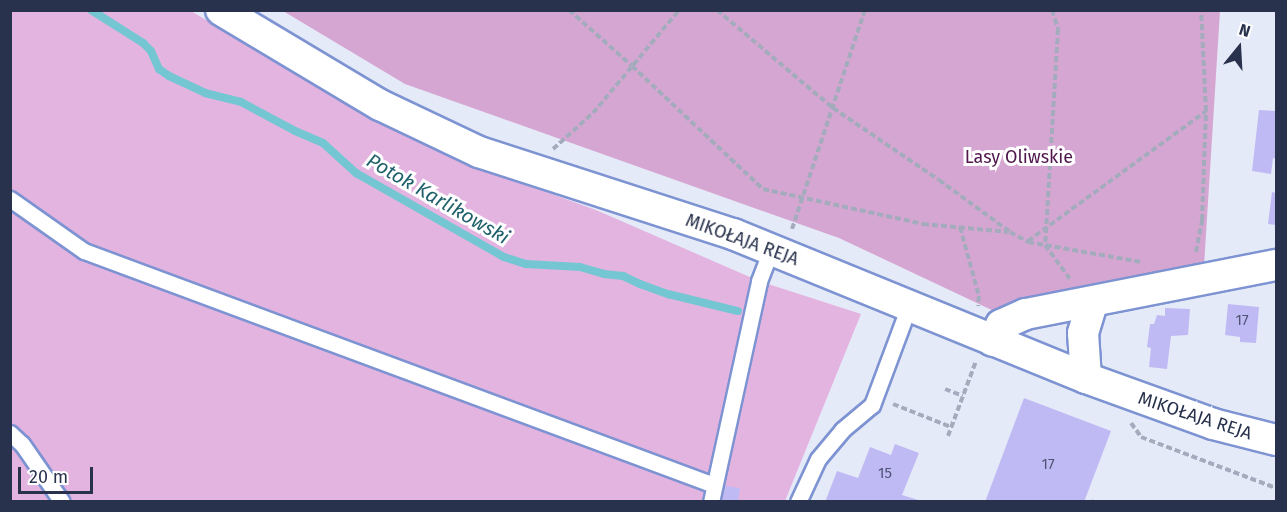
<!DOCTYPE html>
<html>
<head>
<meta charset="utf-8">
<style>
  body { margin:0 }
  #map { position:relative; width:1287px; height:512px; overflow:hidden; background:#e5eaf8; font-family:"Fira Sans",sans-serif }
  div>[style] { position:absolute }
  [style*='--x'] { left:calc(var(--x)*1px); top:calc(var(--y)*1px); width:calc(var(--w)*1px); rotate:calc(var(--a)*1deg) }
  .green>* { inset:0; background:#e4b4e0 }
  .forest>* { inset:0; background:#d6a6d2 }
  .stream>* { height:8px; margin:-4px; padding:0 4px; transform-origin:4px; border-radius:4px; background:#75c6d3 }
  .building>* { inset:0; background:#c0baf4 }
  .path>* { height:4px; margin-top:-2px; transform-origin:0; background:repeating-linear-gradient(90deg,#a4abbd 0 6px,transparent 0 9px) }
  .roads { filter:drop-shadow(2px 0 #7d93d2) drop-shadow(-2px 0 #7d93d2) drop-shadow(0 2px #7d93d2) drop-shadow(0 -2px #7d93d2) }
  .lane>* { height:15px; margin:-7.5px; padding:0 7.5px; transform-origin:7.5px; border-radius:7.5px; background:#fff }
  .street>* { height:30px; margin:-15px; padding:0 15px; transform-origin:15px; border-radius:15px; background:#fff }
  span { translate:-50% -50%; white-space:nowrap; text-align:center; line-height:1.15; -webkit-text-stroke:6px #fff; paint-order:stroke }
  .number-label { font-size:15px; color:#4f5477 }
  .number-label span { -webkit-text-stroke-width:0 }
  .park-label { font-size:18px; color:#4f164d }
  .street-label { font-size:18px; color:#29324d }
  .water-label { font-size:20px; color:#1f616b; font-style:italic }
  .frame { position:absolute; inset:0; border:12px solid #29324d; pointer-events:none }
  .north { position:absolute; left:1209px; top:18px; width:60px; height:60px; -webkit-text-stroke:4px #fff; paint-order:stroke; rotate:18deg; font-size:16px; font-weight:700; line-height:24px; text-align:center; color:#29324d }
  .north::after { content:''; display:block; margin:auto; width:21px; height:27px; background:#29324d; clip-path:polygon(50% 0,100% 100%,50% 72%,0 100%) }
  .scale { position:absolute; left:18px; top:467px; width:75px; height:27px; box-sizing:border-box; border:3px solid #29324d; border-top:0; padding-left:8px; font-size:18px; line-height:21px; white-space:nowrap; color:#29324d; -webkit-text-stroke:4px #fff; paint-order:stroke }
</style>
</head>
<body>
<div id="map">
  <div class="green">
    <div style="clip-path:polygon(10px 11px,191px 11px,335px 97px,457px 160px,596px 210px,759px 281px,861px 314px,785px 501px,11px 501px)"></div>
  </div>
  <div class="forest">
    <div style="clip-path:polygon(283px 11px,1220px 11px,1204px 266px,996px 312px,839px 238px,405px 84px)"></div>
  </div>
  <div class="stream">
    <div style="--x:91;--y:10;--w:62;--a:32.4"></div>
    <div style="--x:143;--y:43;--w:11;--a:45"></div>
    <div style="--x:151;--y:51;--w:20;--a:66"></div>
    <div style="--x:159;--y:69;--w:12;--a:35"></div>
    <div style="--x:169;--y:76;--w:40;--a:25"></div>
    <div style="--x:205;--y:93;--w:37;--a:14"></div>
    <div style="--x:241;--y:102;--w:61;--a:28.2"></div>
    <div style="--x:295;--y:131;--w:30;--a:23"></div>
    <div style="--x:323;--y:143;--w:45;--a:42.3"></div>
    <div style="--x:356;--y:173;--w:170;--a:29.6"></div>
    <div style="--x:504;--y:257;--w:23;--a:18"></div>
    <div style="--x:526;--y:264;--w:54;--a:3.2"></div>
    <div style="--x:580;--y:267;--w:25;--a:16"></div>
    <div style="--x:604;--y:274;--w:19;--a:6"></div>
    <div style="--x:623;--y:276;--w:19;--a:25"></div>
    <div style="--x:640;--y:284;--w:30;--a:20"></div>
    <div style="--x:668;--y:294;--w:72;--a:13.7"></div>
  </div>
  <div class="building">
    <div style="clip-path:polygon(1259px 110px,1276px 111px,1276px 159px,1273px 158px,1271px 174px,1252px 171px)"></div>
    <div style="clip-path:polygon(1272px 192px,1276px 193px,1276px 225px,1268px 224px)"></div>
    <div style="clip-path:polygon(1228px 304px,1259px 307px,1256px 343px,1240px 342px,1240px 337px,1225px 335px)"></div>
    <div style="clip-path:polygon(1165px 308px,1190px 309px,1188px 335px,1171px 336px,1167px 369px,1149px 367px,1151px 348px,1147px 347px,1150px 324px,1154px 324px,1157px 315px,1165px 316px)"></div>
    <div style="clip-path:polygon(1024px 398px,1111px 431px,1084px 502px,985px 502px)"></div>
    <div style="clip-path:polygon(895px 444px,919px 453px,902px 495px,925px 502px,825px 502px,837px 471px,858px 478px,870px 447px,891px 455px)"></div>
    <div style="clip-path:polygon(725px 486px,740px 488px,738px 502px,722px 502px)"></div>
  </div>
  <div class="path">
    <div style="--x:569;--y:10;--w:84;--a:41.6"></div>
    <div style="--x:632;--y:66;--w:180;--a:43.2"></div>
    <div style="--x:763;--y:189;--w:164;--a:12.3"></div>
    <div style="--x:923;--y:224;--w:86;--a:5.3"></div>
    <div style="--x:717;--y:10;--w:152;--a:40.2"></div>
    <div style="--x:833;--y:108;--w:128;--a:34.2"></div>
    <div style="--x:939;--y:180;--w:88;--a:36.2"></div>
    <div style="--x:1010;--y:232;--w:21;--a:29"></div>
    <div style="--x:1028;--y:242;--w:115;--a:10"></div>
    <div style="--x:1052;--y:10;--w:20;--a:72"></div>
    <div style="--x:1058;--y:29;--w:216;--a:93.4"></div>
    <div style="--x:1045;--y:245;--w:42;--a:53.7"></div>
    <div style="--x:553;--y:149;--w:54;--a:-42"></div>
    <div style="--x:593;--y:113;--w:134;--a:-50.1"></div>
    <div style="--x:960;--y:227;--w:72;--a:74.6"></div>
    <div style="--x:979;--y:296;--w:10;--a:96"></div>
    <div style="--x:792;--y:229;--w:231;--a:-71.6"></div>
    <div style="--x:1028;--y:241;--w:220;--a:-36.1"></div>
    <div style="--x:1196;--y:252;--w:33;--a:-79"></div>
    <div style="--x:1202;--y:220;--w:109;--a:-87.9"></div>
    <div style="--x:1206;--y:111;--w:101;--a:-92.8"></div>
    <div style="--x:945;--y:389;--w:19;--a:21"></div>
    <div style="--x:893;--y:404;--w:62;--a:21.6"></div>
    <div style="--x:1131;--y:423;--w:17;--a:54"></div>
    <div style="--x:1141;--y:437;--w:144;--a:20.7"></div>
    <div style="--x:948;--y:436;--w:80;--a:-69.5"></div>
    <div style="--x:1093;--y:502;--w:2;--a:-63"></div>
  </div>
  <div class="roads">
    <div class="lane">
      <div style="--x:10;--y:199;--w:90;--a:35.1"></div>
      <div style="--x:84;--y:251;--w:672;--a:20.38"></div>
      <div style="--x:10;--y:433;--w:16;--a:43"></div>
      <div style="--x:22;--y:444;--w:70;--a:55.4"></div>
      <div style="--x:711;--y:502;--w:226;--a:-77.7"></div>
      <div style="--x:759;--y:281;--w:34;--a:-69"></div>
      <div style="--x:798;--y:502;--w:47;--a:-65.1"></div>
      <div style="--x:818;--y:459;--w:38;--a:-50"></div>
      <div style="--x:842;--y:430;--w:39;--a:-40"></div>
      <div style="--x:872;--y:405;--w:106;--a:-69.5"></div>
    </div>
    <div class="street">
      <div style="--x:221;--y:10;--w:185;--a:30.9"></div>
      <div style="--x:380;--y:105;--w:110;--a:25.4"></div>
      <div style="--x:479;--y:152;--w:267;--a:17.9"></div>
      <div style="--x:733;--y:234;--w:381;--a:22.2"></div>
      <div style="--x:1086;--y:378;--w:135;--a:19.9"></div>
      <div style="--x:1213;--y:424;--w:65;--a:14.3"></div>
      <div style="--x:993;--y:341;--w:18;--a:-63"></div>
      <div style="--x:1001;--y:325;--w:27;--a:-24"></div>
      <div style="--x:1026;--y:314;--w:255;--a:-11.1"></div>
      <div style="--x:1086;--y:378;--w:45;--a:-93.8"></div>
      <div style="--x:1083;--y:333;--w:31;--a:-73"></div>
    </div>
  </div>
  <div class="number-label">
    <span style="left:1242px;top:321px">17</span>
    <span style="left:1048px;top:465px">17</span>
    <span style="left:885px;top:474px">15</span>
  </div>
  <div class="park-label">
    <span style="left:1019px;top:157px">Lasy Oliwskie</span>
  </div>
  <div class="street-label">
    <span style="left:742px;top:240px;rotate:20deg">MIKOŁAJA REJA</span>
    <span style="left:1195px;top:416px;rotate:18deg">MIKOŁAJA REJA</span>
  </div>
  <div class="water-label">
    <span style="left:438px;top:199px;rotate:30deg">Potok Karlikowski</span>
  </div>
  <div class="frame"></div>
  <div class="north">N</div>
  <div class="scale">20 m</div>
</div>
</body>
</html>
